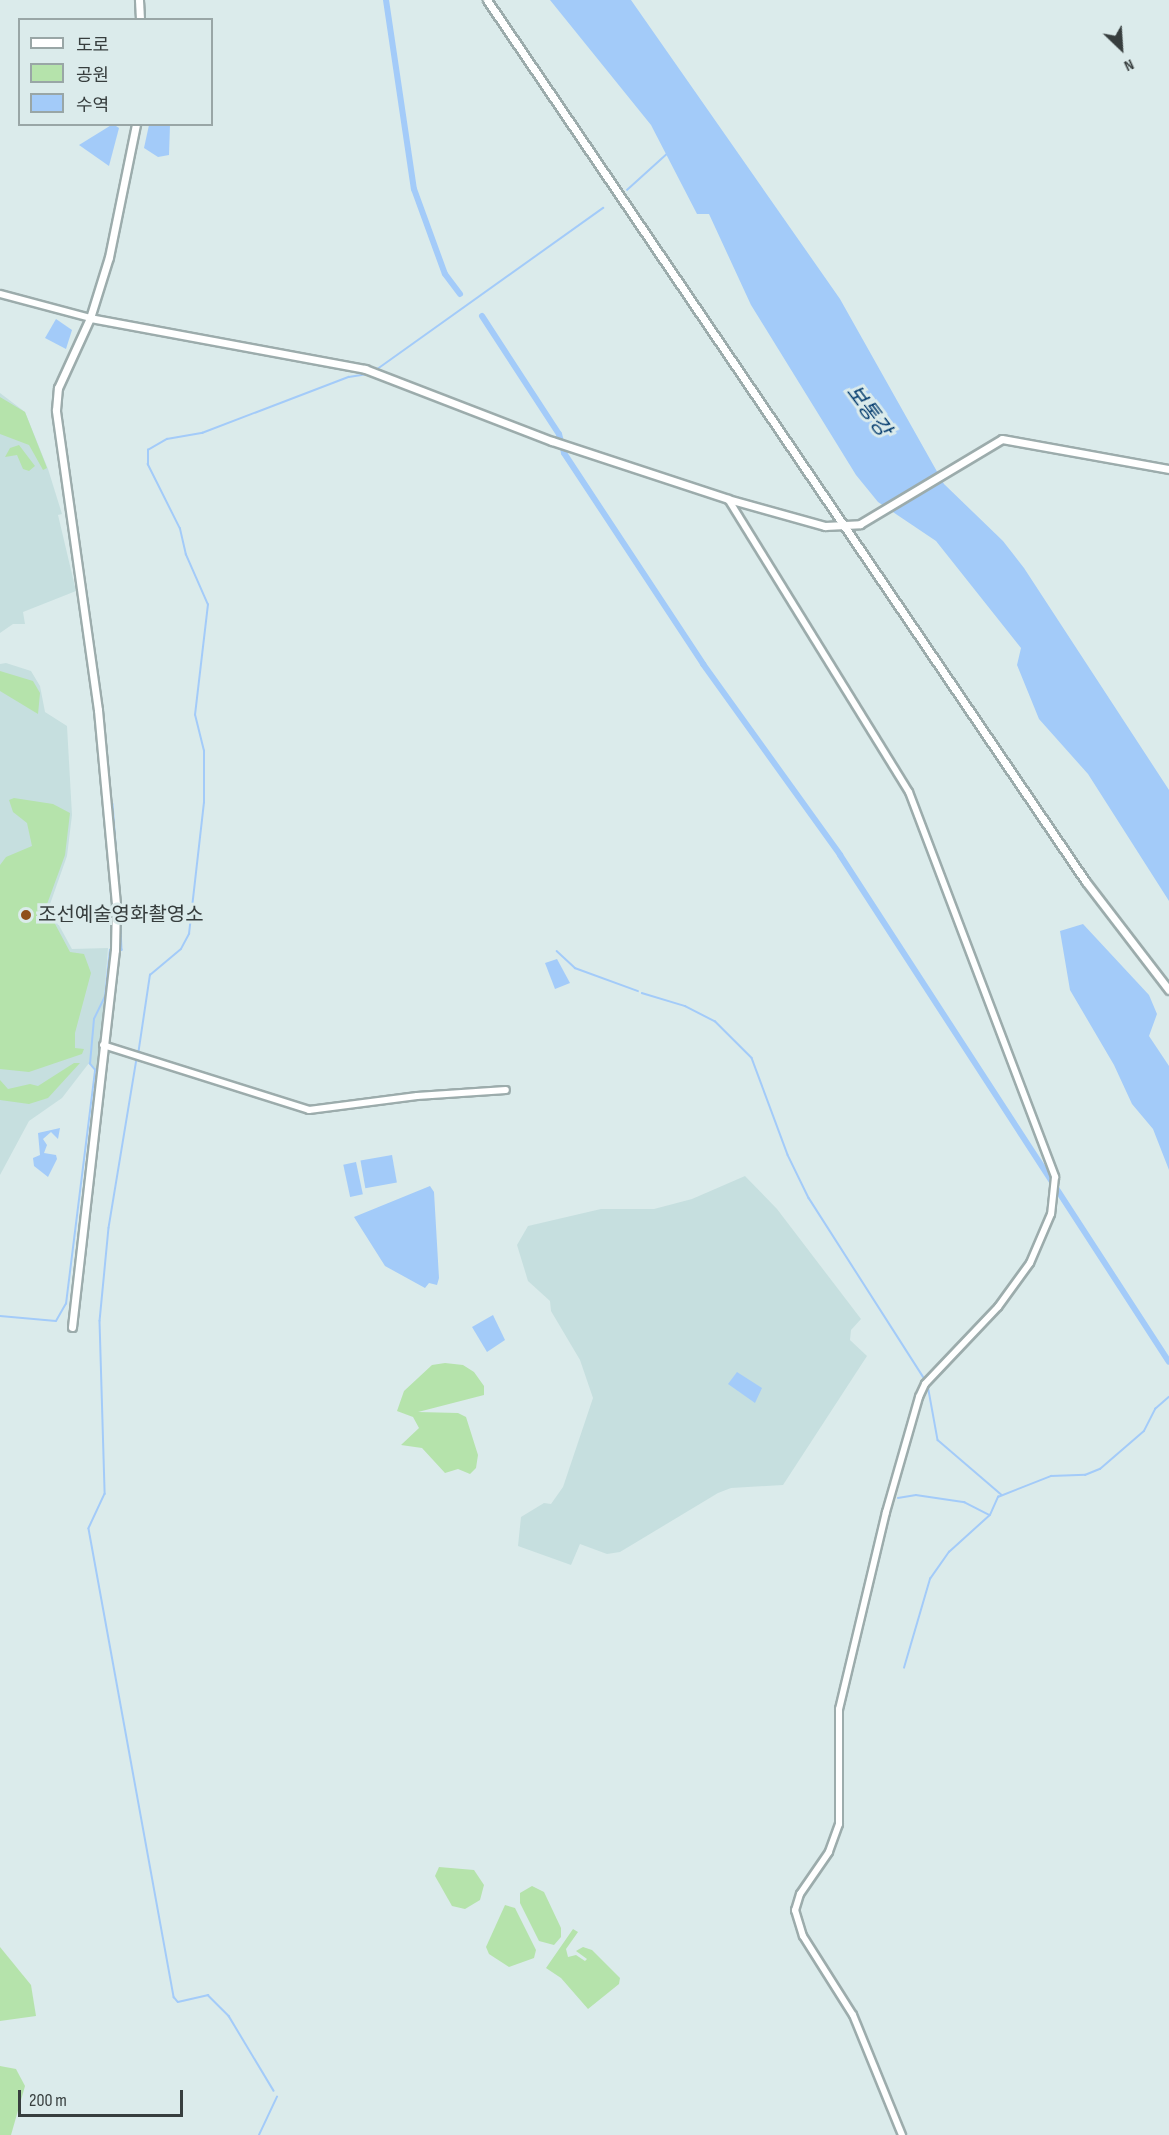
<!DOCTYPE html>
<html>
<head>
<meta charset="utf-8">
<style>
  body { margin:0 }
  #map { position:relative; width:1169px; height:2135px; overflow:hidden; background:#dbebeb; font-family:"Sofia Sans Condensed","Noto Sans KR",sans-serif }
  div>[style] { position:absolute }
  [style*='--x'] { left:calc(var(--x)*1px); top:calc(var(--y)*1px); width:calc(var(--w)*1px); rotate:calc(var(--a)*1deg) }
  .built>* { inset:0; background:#c6dfdf }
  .green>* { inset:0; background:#b5e3ab }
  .water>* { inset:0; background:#a3cbf9; transform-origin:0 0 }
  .stream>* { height:1.5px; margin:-0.75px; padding:0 0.75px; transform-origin:0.75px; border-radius:0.75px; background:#a3cbf9 }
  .canal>* { height:6px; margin:-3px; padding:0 3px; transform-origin:3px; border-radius:3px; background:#a3cbf9 }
  .roads { filter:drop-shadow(2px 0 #9cacac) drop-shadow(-2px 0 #9cacac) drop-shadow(0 2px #9cacac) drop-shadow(0 -2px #9cacac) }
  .tertiary>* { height:6px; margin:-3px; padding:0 3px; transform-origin:3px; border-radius:3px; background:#fff }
  .secondary>* { height:7px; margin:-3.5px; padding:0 3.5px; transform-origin:3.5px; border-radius:3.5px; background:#fff }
  .dots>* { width:16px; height:16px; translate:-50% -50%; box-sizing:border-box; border:3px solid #dbebeb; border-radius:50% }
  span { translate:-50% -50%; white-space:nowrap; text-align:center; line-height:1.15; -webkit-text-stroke:6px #dbebeb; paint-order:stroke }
  .poi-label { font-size:20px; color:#373e3e }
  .left { translate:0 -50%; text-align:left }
  .water-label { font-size:21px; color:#053c6e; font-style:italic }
  .legend { position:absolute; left:18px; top:18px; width:195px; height:108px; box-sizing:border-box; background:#dbebeb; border:2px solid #99a6a6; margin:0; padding:8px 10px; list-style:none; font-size:18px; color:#373e3e }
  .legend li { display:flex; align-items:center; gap:12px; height:30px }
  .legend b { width:30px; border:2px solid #99a6a6 }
  .north { position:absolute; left:1091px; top:18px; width:60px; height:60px; -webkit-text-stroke:4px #dbebeb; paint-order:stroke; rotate:155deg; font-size:16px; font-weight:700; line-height:24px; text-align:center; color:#373e3e }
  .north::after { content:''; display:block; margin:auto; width:21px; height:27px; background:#373e3e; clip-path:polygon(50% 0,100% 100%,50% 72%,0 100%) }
  .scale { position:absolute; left:18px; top:2090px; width:165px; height:27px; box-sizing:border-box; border:3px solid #373e3e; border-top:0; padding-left:8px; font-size:18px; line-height:21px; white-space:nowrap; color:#373e3e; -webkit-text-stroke:4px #dbebeb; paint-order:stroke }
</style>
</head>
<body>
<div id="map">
  <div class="built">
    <div style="clip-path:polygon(0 393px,25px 412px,48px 469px,62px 514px,58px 515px,76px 591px,23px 612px,25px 624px,13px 624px,0 633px)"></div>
    <div style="clip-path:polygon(6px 663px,31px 671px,40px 686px,45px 712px,67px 726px,72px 815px,67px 856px,49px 907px,72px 949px,108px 948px,98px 1073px,89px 1063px,62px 1098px,29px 1121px,0 1175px,0 664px)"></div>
    <div style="clip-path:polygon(745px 1176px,777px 1209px,861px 1319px,851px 1330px,850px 1340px,867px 1356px,783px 1485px,731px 1488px,718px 1493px,620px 1552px,607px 1554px,580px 1544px,571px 1565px,518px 1546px,521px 1517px,544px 1503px,551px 1504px,563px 1487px,593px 1398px,580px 1360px,551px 1311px,550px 1301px,528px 1281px,517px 1245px,528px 1226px,601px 1209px,654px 1209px,692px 1199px)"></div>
  </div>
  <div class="green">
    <div style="clip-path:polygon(0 397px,25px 412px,47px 468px,43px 470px,29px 445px,0 434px)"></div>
    <div style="clip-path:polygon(19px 445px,35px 466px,29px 471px,23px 469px,17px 455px,5px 457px,10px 448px)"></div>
    <div style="clip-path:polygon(0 671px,33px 681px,40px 693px,38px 714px,0 691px)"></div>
    <div style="clip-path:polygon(14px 798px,53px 804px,70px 813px,65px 855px,46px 907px,70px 952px,84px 954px,91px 973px,75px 1033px,75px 1048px,84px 1049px,82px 1054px,29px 1072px,0 1069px,0 865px,6px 857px,32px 846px,27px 823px,13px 812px,9px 800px)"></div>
    <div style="clip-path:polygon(74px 1063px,80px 1063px,48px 1098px,29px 1104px,0 1100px,0 1080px,8px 1089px,30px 1084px,38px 1086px)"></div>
    <div style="clip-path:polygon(445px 1363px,463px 1365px,474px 1372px,484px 1386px,484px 1395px,418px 1412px,458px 1413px,466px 1417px,478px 1455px,476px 1468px,470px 1474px,458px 1469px,445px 1473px,422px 1448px,401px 1445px,419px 1428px,413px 1417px,397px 1411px,404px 1391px,432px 1365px)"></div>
    <div style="clip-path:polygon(439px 1867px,474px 1870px,484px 1885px,480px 1900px,465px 1909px,452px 1906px,435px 1876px)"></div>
    <div style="clip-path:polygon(532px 1886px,544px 1892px,561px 1928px,561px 1937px,554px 1945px,539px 1941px,520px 1903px,520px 1893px)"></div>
    <div style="clip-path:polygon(505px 1905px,515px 1908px,536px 1950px,534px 1958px,509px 1967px,489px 1954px,486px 1947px)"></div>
    <div style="clip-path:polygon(573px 1929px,578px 1932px,566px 1949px,568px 1957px,576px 1955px,585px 1961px,587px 1959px,576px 1951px,583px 1947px,592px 1950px,620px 1978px,619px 1984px,588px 2009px,561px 1978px,546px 1968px)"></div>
    <div style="clip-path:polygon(0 1947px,31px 1985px,36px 2016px,0 2021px)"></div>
    <div style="clip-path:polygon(0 2066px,16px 2069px,25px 2086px,11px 2135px,0 2135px)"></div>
  </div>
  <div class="water">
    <div style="clip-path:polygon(550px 0,631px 0,840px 299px,944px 484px,1003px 541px,1024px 568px,1169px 790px,1169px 901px,1088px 774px,1039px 719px,1017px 665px,1021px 648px,936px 541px,878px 502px,856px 475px,751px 305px,709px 214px,697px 214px,651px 125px)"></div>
    <div style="clip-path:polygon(113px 124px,119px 128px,109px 166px,79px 145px)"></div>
    <div style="clip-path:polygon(149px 125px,170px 125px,169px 155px,158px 157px,144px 148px)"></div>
    <div style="clip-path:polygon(56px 319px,72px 330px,66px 349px,45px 338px)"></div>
    <div style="clip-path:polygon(1083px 924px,1149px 995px,1157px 1014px,1149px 1036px,1169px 1066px,1169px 1170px,1153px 1129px,1132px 1104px,1114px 1065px,1070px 990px,1060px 931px)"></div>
    <div style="clip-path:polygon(557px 959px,570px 983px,555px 989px,545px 963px)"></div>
    <div style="clip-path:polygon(60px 1128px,58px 1139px,51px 1132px,43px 1139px,47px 1145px,44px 1153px,56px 1155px,57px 1159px,48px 1177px,34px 1166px,33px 1158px,40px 1155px,38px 1133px)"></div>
    <div style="left:392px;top:1155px;width:28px;height:32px;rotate:80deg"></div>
    <div style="left:356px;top:1162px;width:33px;height:13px;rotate:78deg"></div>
    <div style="clip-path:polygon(430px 1186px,434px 1192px,439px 1278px,437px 1285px,429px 1283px,425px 1288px,385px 1266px,354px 1217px)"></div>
    <div style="clip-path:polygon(493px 1315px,505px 1340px,487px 1352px,472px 1327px)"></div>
    <div style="clip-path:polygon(737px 1372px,762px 1388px,755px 1403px,728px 1384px)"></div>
  </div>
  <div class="stream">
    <div style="--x:627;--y:190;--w:55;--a:-42.1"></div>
    <div style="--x:376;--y:370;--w:279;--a:-35.5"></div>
    <div style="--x:113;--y:804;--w:80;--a:85.7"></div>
    <div style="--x:119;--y:884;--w:66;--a:87.4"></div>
    <div style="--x:122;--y:950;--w:4;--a:180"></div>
    <div style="--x:557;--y:951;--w:25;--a:43"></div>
    <div style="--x:575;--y:968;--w:67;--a:20.1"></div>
    <div style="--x:642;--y:993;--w:45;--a:16.8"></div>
    <div style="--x:685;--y:1006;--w:34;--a:27"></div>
    <div style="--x:715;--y:1021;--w:52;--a:45"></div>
    <div style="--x:752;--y:1058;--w:103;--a:69.6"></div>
    <div style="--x:788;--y:1155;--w:48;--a:64"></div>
    <div style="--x:809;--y:1198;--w:217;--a:57.4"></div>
    <div style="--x:138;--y:1055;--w:81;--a:-81.5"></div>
    <div style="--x:150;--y:975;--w:40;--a:-40"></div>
    <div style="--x:181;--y:949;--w:17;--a:-62"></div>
    <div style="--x:189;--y:934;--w:132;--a:-83.5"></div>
    <div style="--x:204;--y:803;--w:52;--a:-90"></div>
    <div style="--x:204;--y:751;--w:37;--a:-104"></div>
    <div style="--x:195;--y:715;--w:111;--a:-83.3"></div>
    <div style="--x:208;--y:605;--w:55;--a:-113.7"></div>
    <div style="--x:186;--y:555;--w:27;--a:-103"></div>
    <div style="--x:180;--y:529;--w:72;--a:-116.6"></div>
    <div style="--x:148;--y:465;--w:15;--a:-90"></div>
    <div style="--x:148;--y:450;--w:22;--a:-30"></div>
    <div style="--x:167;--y:439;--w:36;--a:-10"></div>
    <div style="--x:202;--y:433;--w:157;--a:-20.9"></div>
    <div style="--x:349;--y:377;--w:20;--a:-9"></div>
    <div style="--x:137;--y:1059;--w:171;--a:99.4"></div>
    <div style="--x:109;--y:1228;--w:93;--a:95.5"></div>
    <div style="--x:100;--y:1321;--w:173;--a:88.3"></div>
    <div style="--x:105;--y:1494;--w:38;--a:115"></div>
    <div style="--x:89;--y:1529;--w:476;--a:79.7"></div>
    <div style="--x:174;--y:1997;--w:6;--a:51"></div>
    <div style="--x:178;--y:2002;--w:31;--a:-13"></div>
    <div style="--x:208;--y:1995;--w:30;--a:45"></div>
    <div style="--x:229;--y:2016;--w:87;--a:59"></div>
    <div style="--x:0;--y:1316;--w:56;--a:5.1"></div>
    <div style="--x:56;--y:1321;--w:20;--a:-60"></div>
    <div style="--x:66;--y:1304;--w:236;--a:-82.9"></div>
    <div style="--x:95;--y:1070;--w:8;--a:-130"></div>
    <div style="--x:90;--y:1064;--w:45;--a:-84.9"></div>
    <div style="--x:94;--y:1019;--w:25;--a:-64"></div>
    <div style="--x:105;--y:996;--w:46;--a:-83.8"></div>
    <div style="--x:110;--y:950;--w:4;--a:-14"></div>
    <div style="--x:928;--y:1385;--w:56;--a:79.7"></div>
    <div style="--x:938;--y:1440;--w:84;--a:40.7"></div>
    <div style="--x:898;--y:1498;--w:18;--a:-9"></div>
    <div style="--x:916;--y:1495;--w:49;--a:8.3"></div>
    <div style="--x:964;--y:1502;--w:28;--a:27"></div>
    <div style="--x:904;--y:1668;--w:93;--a:-73.7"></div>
    <div style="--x:930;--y:1579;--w:33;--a:-55"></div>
    <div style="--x:949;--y:1552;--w:55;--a:-42.1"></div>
    <div style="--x:990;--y:1515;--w:20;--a:-66"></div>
    <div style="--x:998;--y:1497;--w:57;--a:-21.6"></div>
    <div style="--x:1051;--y:1476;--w:34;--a:-2"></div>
    <div style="--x:1085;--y:1475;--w:16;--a:-22"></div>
    <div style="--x:1100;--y:1469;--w:58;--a:-40.8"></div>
    <div style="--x:1144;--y:1431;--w:25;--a:-63"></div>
    <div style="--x:1155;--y:1409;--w:18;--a:-41"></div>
    <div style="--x:259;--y:2135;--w:42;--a:-64.7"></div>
  </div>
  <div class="canal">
    <div style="--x:386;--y:0;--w:191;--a:81.6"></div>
    <div style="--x:414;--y:189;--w:90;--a:70"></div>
    <div style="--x:445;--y:274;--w:25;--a:53"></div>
    <div style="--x:482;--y:316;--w:141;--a:56.9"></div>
    <div style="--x:559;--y:434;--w:20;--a:75"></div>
    <div style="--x:564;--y:453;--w:253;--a:56.6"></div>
    <div style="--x:703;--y:664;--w:235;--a:54.3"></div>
    <div style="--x:840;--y:855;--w:604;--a:57.02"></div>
  </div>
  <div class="roads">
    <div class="tertiary">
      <div style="--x:0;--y:294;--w:93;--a:14.9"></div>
      <div style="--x:728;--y:499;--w:344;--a:58.3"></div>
      <div style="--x:909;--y:792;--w:412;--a:69.2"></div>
      <div style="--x:1055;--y:1177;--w:37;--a:96"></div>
      <div style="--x:1051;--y:1214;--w:53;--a:113.2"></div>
      <div style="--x:1030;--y:1263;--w:54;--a:126"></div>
      <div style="--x:998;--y:1307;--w:106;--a:133.5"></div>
      <div style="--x:925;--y:1384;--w:14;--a:115"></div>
      <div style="--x:919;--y:1397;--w:120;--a:106"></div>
      <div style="--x:886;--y:1512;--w:203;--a:103.4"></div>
      <div style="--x:839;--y:1709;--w:115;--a:90"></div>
      <div style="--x:839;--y:1824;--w:30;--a:110"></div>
      <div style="--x:829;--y:1852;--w:51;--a:124.6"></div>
      <div style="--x:800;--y:1894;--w:17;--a:107"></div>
      <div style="--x:795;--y:1910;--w:27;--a:73"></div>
      <div style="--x:803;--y:1936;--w:93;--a:57.7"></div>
      <div style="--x:853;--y:2015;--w:130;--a:67.8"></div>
      <div style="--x:103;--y:1045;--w:216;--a:17.5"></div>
      <div style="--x:309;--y:1110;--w:109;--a:-7.4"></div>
      <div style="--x:417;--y:1096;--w:89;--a:-3.9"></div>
    </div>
    <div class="secondary">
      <div style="--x:139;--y:0;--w:20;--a:87"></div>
      <div style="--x:487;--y:0;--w:1066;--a:55.82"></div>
      <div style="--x:1086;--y:882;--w:136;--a:52.5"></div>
      <div style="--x:90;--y:318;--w:280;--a:10.5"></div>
      <div style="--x:365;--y:369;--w:200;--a:21.1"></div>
      <div style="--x:552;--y:441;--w:185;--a:18.2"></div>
      <div style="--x:728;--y:499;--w:101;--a:15.6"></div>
      <div style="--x:825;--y:526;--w:35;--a:-3"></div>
      <div style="--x:860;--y:524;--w:165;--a:-30.9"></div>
      <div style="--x:1002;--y:439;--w:170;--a:10.2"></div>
      <div style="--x:72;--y:1327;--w:379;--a:-83.5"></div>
      <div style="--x:115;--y:950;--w:46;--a:-88.8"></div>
      <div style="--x:116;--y:904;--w:195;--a:-95.3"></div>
      <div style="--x:98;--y:710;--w:303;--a:-98"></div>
      <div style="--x:56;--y:410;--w:22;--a:-85"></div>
      <div style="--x:58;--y:388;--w:77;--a:-65.4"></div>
      <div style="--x:90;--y:318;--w:64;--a:-72.7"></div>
      <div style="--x:109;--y:257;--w:136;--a:-78.5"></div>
    </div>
  </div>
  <div class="dots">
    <div style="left:26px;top:915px;background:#8f4f19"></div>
  </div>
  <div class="poi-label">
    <span class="left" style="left:38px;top:915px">조선예술영화촬영소</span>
  </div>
  <div class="water-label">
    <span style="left:868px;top:411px;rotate:53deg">보통강</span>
  </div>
  <ul class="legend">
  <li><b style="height:8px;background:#fff"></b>도로</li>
  <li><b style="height:16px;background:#b5e3ab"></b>공원</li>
  <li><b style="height:16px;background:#a3cbf9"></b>수역</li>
  </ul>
  <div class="north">N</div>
  <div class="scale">200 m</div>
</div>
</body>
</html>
